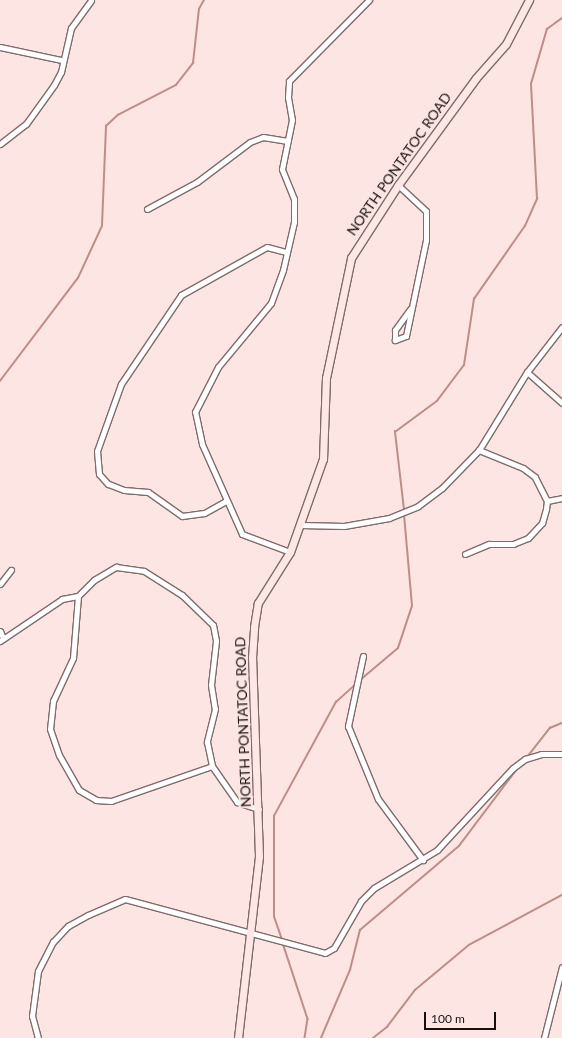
<!DOCTYPE html>
<html>
<head>
<meta charset="utf-8">
<style>
  body { margin:0 }
  #map { position:relative; width:562px; height:1038px; overflow:hidden; background:#fce5e3; font-family:Lato,sans-serif }
  div>[style] { position:absolute }
  [style*='--x'] { left:calc(var(--x)*1px); top:calc(var(--y)*1px); width:calc(var(--w)*1px); rotate:calc(var(--a)*1deg) }
  .stream>* { height:1.5px; margin:-0.75px; padding:0 0.75px; transform-origin:0.75px; border-radius:0.75px; background:#bf8d88 }
  .roads { filter:drop-shadow(1px 0 #7f6c6a) drop-shadow(-1px 0 #7f6c6a) drop-shadow(0 1px #7f6c6a) drop-shadow(0 -1px #7f6c6a) }
  .street>* { height:5px; margin:-2.5px; padding:0 2.5px; transform-origin:2.5px; border-radius:2.5px; background:#fff }
  .secondary>* { height:7px; margin:-3.5px; padding:0 3.5px; transform-origin:3.5px; border-radius:3.5px; background:#fee7e5 }
  span { translate:-50% -50%; white-space:nowrap; text-align:center; line-height:1.15; -webkit-text-stroke:4px #fce5e3; paint-order:stroke }
  .street-label { font-size:14px; color:#17100f }
  .scale { position:absolute; left:424px; top:1012px; width:72px; height:18px; box-sizing:border-box; border:2px solid #17100f; border-top:0; padding-left:5px; font-size:12px; line-height:14px; white-space:nowrap; color:#17100f; -webkit-text-stroke:3px #fce5e3; paint-order:stroke }
</style>
</head>
<body>
<div id="map">
  <div class="stream">
    <div style="--x:0;--y:381;--w:129;--a:-52.9"></div>
    <div style="--x:78;--y:278;--w:57;--a:-65.2"></div>
    <div style="--x:102;--y:226;--w:100;--a:-87.7"></div>
    <div style="--x:106;--y:126;--w:16;--a:-43"></div>
    <div style="--x:118;--y:115;--w:65;--a:-27.3"></div>
    <div style="--x:176;--y:85;--w:28;--a:-52"></div>
    <div style="--x:193;--y:63;--w:54;--a:-83.7"></div>
    <div style="--x:199;--y:9;--w:10;--a:-61"></div>
    <div style="--x:404;--y:510;--w:79;--a:-96.6"></div>
    <div style="--x:395;--y:432;--w:52;--a:-36.4"></div>
    <div style="--x:437;--y:401;--w:45;--a:-53.1"></div>
    <div style="--x:464;--y:365;--w:67;--a:-81.4"></div>
    <div style="--x:474;--y:299;--w:89;--a:-55.1"></div>
    <div style="--x:525;--y:226;--w:30;--a:-66"></div>
    <div style="--x:537;--y:199;--w:115;--a:-93"></div>
    <div style="--x:531;--y:84;--w:57;--a:-73.8"></div>
    <div style="--x:547;--y:29;--w:19;--a:-36"></div>
    <div style="--x:359;--y:681;--w:51;--a:-40.2"></div>
    <div style="--x:398;--y:648;--w:44;--a:-71.6"></div>
    <div style="--x:412;--y:606;--w:92;--a:-95"></div>
    <div style="--x:528;--y:756;--w:36;--a:-52"></div>
    <div style="--x:550;--y:728;--w:13;--a:-23"></div>
    <div style="--x:282;--y:940;--w:24;--a:-109"></div>
    <div style="--x:274;--y:917;--w:101;--a:-90"></div>
    <div style="--x:274;--y:816;--w:130;--a:-61.5"></div>
    <div style="--x:336;--y:702;--w:25;--a:-42"></div>
    <div style="--x:283;--y:943;--w:80;--a:71.8"></div>
    <div style="--x:308;--y:1019;--w:19;--a:99"></div>
    <div style="--x:321;--y:1038;--w:74;--a:-66.9"></div>
    <div style="--x:350;--y:970;--w:41;--a:-76"></div>
    <div style="--x:360;--y:930;--w:130;--a:-40.3"></div>
    <div style="--x:459;--y:846;--w:101;--a:-53"></div>
    <div style="--x:373;--y:1038;--w:18;--a:-38"></div>
    <div style="--x:387;--y:1027;--w:46;--a:-52.9"></div>
    <div style="--x:415;--y:990;--w:70;--a:-39.8"></div>
    <div style="--x:469;--y:945;--w:106;--a:-28.3"></div>
  </div>
  <div class="roads">
    <div class="street">
      <div style="--x:0;--y:47;--w:62;--a:12"></div>
      <div style="--x:0;--y:144;--w:33;--a:-38"></div>
      <div style="--x:26;--y:124;--w:48;--a:-54.3"></div>
      <div style="--x:54;--y:85;--w:15;--a:-62"></div>
      <div style="--x:61;--y:72;--w:45;--a:-77.2"></div>
      <div style="--x:71;--y:28;--w:34;--a:-54"></div>
      <div style="--x:398;--y:185;--w:38;--a:43"></div>
      <div style="--x:426;--y:211;--w:29;--a:90"></div>
      <div style="--x:426;--y:240;--w:98;--a:101.8"></div>
      <div style="--x:406;--y:336;--w:12;--a:160"></div>
      <div style="--x:395;--y:340;--w:10;--a:-90"></div>
      <div style="--x:395;--y:330;--w:26;--a:-54"></div>
      <div style="--x:147;--y:209;--w:57;--a:-28.4"></div>
      <div style="--x:197;--y:182;--w:66;--a:-37"></div>
      <div style="--x:250;--y:142;--w:14;--a:-21"></div>
      <div style="--x:263;--y:137;--w:25;--a:9"></div>
      <div style="--x:527;--y:372;--w:47;--a:41.5"></div>
      <div style="--x:226;--y:501;--w:25;--a:151"></div>
      <div style="--x:204;--y:513;--w:22;--a:172"></div>
      <div style="--x:182;--y:516;--w:42;--a:-144.8"></div>
      <div style="--x:148;--y:492;--w:24;--a:-175"></div>
      <div style="--x:124;--y:490;--w:17;--a:-159"></div>
      <div style="--x:108;--y:484;--w:13;--a:-132"></div>
      <div style="--x:99;--y:474;--w:23;--a:-95"></div>
      <div style="--x:97;--y:451;--w:71;--a:-70.3"></div>
      <div style="--x:121;--y:384;--w:107;--a:-56"></div>
      <div style="--x:181;--y:295;--w:98;--a:-29.2"></div>
      <div style="--x:267;--y:247;--w:20;--a:15"></div>
      <div style="--x:547;--y:501;--w:15;--a:-11"></div>
      <div style="--x:301;--y:525;--w:43;--a:1.3"></div>
      <div style="--x:344;--y:526;--w:46;--a:-10.1"></div>
      <div style="--x:389;--y:518;--w:31;--a:-22"></div>
      <div style="--x:418;--y:506;--w:30;--a:-37"></div>
      <div style="--x:442;--y:488;--w:53;--a:-45.8"></div>
      <div style="--x:479;--y:450;--w:92;--a:-58.4"></div>
      <div style="--x:527;--y:372;--w:57;--a:-52.1"></div>
      <div style="--x:290;--y:552;--w:51;--a:-159.4"></div>
      <div style="--x:242;--y:534;--w:98;--a:-114"></div>
      <div style="--x:202;--y:444;--w:33;--a:-102"></div>
      <div style="--x:195;--y:412;--w:51;--a:-62.9"></div>
      <div style="--x:218;--y:367;--w:83;--a:-50.4"></div>
      <div style="--x:271;--y:303;--w:35;--a:-70"></div>
      <div style="--x:283;--y:270;--w:49;--a:-77.1"></div>
      <div style="--x:294;--y:222;--w:23;--a:-90"></div>
      <div style="--x:294;--y:199;--w:32;--a:-112"></div>
      <div style="--x:282;--y:169;--w:50;--a:-78.5"></div>
      <div style="--x:292;--y:120;--w:23;--a:-100"></div>
      <div style="--x:288;--y:97;--w:16;--a:-86"></div>
      <div style="--x:289;--y:81;--w:114;--a:-45.4"></div>
      <div style="--x:465;--y:554;--w:26;--a:-23"></div>
      <div style="--x:489;--y:544;--w:24;--a:0"></div>
      <div style="--x:513;--y:544;--w:16;--a:-22"></div>
      <div style="--x:528;--y:538;--w:21;--a:-47"></div>
      <div style="--x:542;--y:523;--w:15;--a:-74"></div>
      <div style="--x:546;--y:509;--w:8;--a:-83"></div>
      <div style="--x:547;--y:501;--w:27;--a:-117"></div>
      <div style="--x:535;--y:477;--w:15;--a:-143"></div>
      <div style="--x:523;--y:468;--w:48;--a:-157.8"></div>
      <div style="--x:0;--y:584;--w:18;--a:-52"></div>
      <div style="--x:78;--y:596;--w:62;--a:94.6"></div>
      <div style="--x:73;--y:658;--w:47;--a:114.9"></div>
      <div style="--x:53;--y:701;--w:28;--a:96"></div>
      <div style="--x:50;--y:729;--w:28;--a:71"></div>
      <div style="--x:59;--y:755;--w:40;--a:60.3"></div>
      <div style="--x:79;--y:790;--w:20;--a:30"></div>
      <div style="--x:96;--y:800;--w:15;--a:4"></div>
      <div style="--x:111;--y:801;--w:107;--a:-19.1"></div>
      <div style="--x:0;--y:631;--w:8;--a:67"></div>
      <div style="--x:0;--y:641;--w:75;--a:-34.1"></div>
      <div style="--x:62;--y:599;--w:16;--a:-11"></div>
      <div style="--x:78;--y:596;--w:23;--a:-45"></div>
      <div style="--x:94;--y:580;--w:26;--a:-31"></div>
      <div style="--x:116;--y:567;--w:28;--a:8"></div>
      <div style="--x:144;--y:571;--w:45;--a:32.3"></div>
      <div style="--x:182;--y:595;--w:43;--a:44.1"></div>
      <div style="--x:213;--y:625;--w:16;--a:79"></div>
      <div style="--x:216;--y:641;--w:44;--a:96.5"></div>
      <div style="--x:211;--y:685;--w:24;--a:81"></div>
      <div style="--x:215;--y:709;--w:34;--a:104"></div>
      <div style="--x:207;--y:742;--w:25;--a:78"></div>
      <div style="--x:212;--y:766;--w:44;--a:55.2"></div>
      <div style="--x:237;--y:802;--w:23;--a:18"></div>
      <div style="--x:363;--y:656;--w:72;--a:102.1"></div>
      <div style="--x:348;--y:726;--w:79;--a:67.7"></div>
      <div style="--x:378;--y:799;--w:76;--a:53.6"></div>
      <div style="--x:38;--y:1038;--w:23;--a:-105"></div>
      <div style="--x:32;--y:1016;--w:45;--a:-82.4"></div>
      <div style="--x:38;--y:971;--w:33;--a:-63"></div>
      <div style="--x:53;--y:942;--w:22;--a:-47"></div>
      <div style="--x:68;--y:926;--w:23;--a:-29"></div>
      <div style="--x:88;--y:915;--w:40;--a:-23.4"></div>
      <div style="--x:125;--y:899;--w:207;--a:15.1"></div>
      <div style="--x:325;--y:953;--w:10;--a:-29"></div>
      <div style="--x:334;--y:948;--w:54;--a:-60.1"></div>
      <div style="--x:361;--y:901;--w:18;--a:-45"></div>
      <div style="--x:374;--y:888;--w:74;--a:-31.1"></div>
      <div style="--x:437;--y:850;--w:112;--a:-47.2"></div>
      <div style="--x:513;--y:768;--w:15;--a:-37"></div>
      <div style="--x:525;--y:759;--w:17;--a:-17"></div>
      <div style="--x:541;--y:754;--w:21;--a:0"></div>
      <div style="--x:544;--y:1038;--w:73;--a:-75.8"></div>
    </div>
    <div class="secondary">
      <div style="--x:238;--y:1038;--w:183;--a:-83.4"></div>
      <div style="--x:259;--y:856;--w:198;--a:-92"></div>
      <div style="--x:252;--y:658;--w:31;--a:-86"></div>
      <div style="--x:254;--y:627;--w:24;--a:-81"></div>
      <div style="--x:258;--y:603;--w:60;--a:-57.9"></div>
      <div style="--x:290;--y:552;--w:99;--a:-70.5"></div>
      <div style="--x:323;--y:459;--w:81;--a:-87.9"></div>
      <div style="--x:326;--y:378;--w:123;--a:-78.2"></div>
      <div style="--x:351;--y:258;--w:87;--a:-57.2"></div>
      <div style="--x:398;--y:185;--w:132;--a:-53.9"></div>
      <div style="--x:476;--y:78;--w:45;--a:-48.6"></div>
      <div style="--x:506;--y:44;--w:50;--a:-62.4"></div>
    </div>
  </div>
  <div class="street-label">
    <span style="left:399px;top:164px;rotate:-55deg">NORTH PONTATOC ROAD</span>
    <span style="left:243px;top:722px;rotate:-92deg">NORTH PONTATOC ROAD</span>
  </div>
  <div class="scale">100 m</div>
</div>
</body>
</html>
